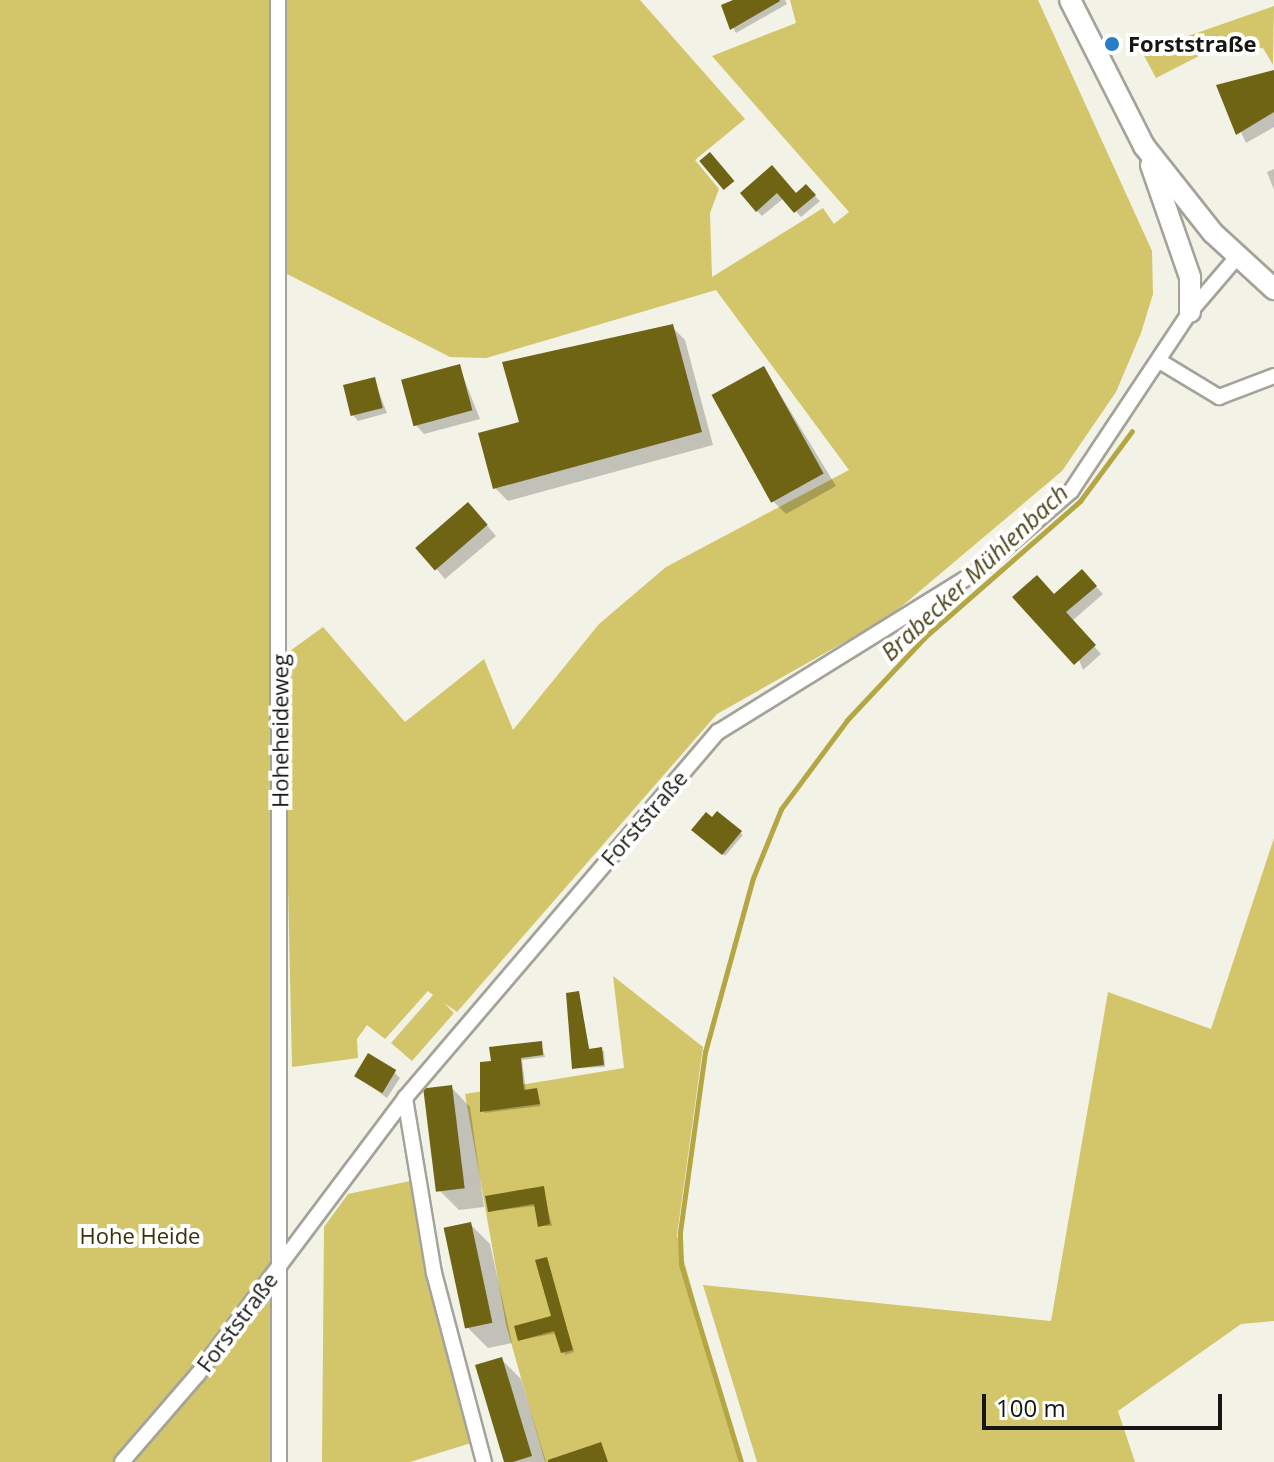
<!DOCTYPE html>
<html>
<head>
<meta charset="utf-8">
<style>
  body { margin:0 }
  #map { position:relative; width:1274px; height:1462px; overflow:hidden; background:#f3f2e7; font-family:"Open Sans",sans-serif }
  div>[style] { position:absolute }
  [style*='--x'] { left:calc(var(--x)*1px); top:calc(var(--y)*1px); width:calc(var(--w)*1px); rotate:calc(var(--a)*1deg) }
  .green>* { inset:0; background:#d3c56a; transform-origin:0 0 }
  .shadow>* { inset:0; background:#0003 }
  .stream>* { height:5px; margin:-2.5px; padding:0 2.5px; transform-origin:2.5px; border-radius:2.5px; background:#b5a644 }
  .building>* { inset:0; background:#6f6314; transform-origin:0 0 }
  .roads { filter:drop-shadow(2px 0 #a4a39a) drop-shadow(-2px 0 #a4a39a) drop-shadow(0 2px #a4a39a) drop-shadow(0 -2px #a4a39a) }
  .street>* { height:14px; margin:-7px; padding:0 7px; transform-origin:7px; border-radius:7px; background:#fff }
  .secondary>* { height:20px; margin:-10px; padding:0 10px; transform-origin:10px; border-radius:10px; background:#fff }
  .dots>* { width:22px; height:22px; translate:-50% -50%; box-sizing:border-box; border:4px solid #fff; border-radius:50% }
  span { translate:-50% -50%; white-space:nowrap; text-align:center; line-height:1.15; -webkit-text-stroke:8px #fff; paint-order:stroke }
  .poi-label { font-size:22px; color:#161612; font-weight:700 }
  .left { translate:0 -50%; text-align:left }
  .street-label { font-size:22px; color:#161612 }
  .park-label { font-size:22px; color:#383106 }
  .water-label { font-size:24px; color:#4c461d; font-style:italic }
  .scale { position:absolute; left:982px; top:1394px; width:240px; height:36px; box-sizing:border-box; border:4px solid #161612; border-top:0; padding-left:10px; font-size:24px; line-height:28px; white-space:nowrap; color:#161612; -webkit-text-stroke:6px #fff; paint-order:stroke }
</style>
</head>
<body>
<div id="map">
  <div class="green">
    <div style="left:0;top:0;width:271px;height:1462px"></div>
    <div style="clip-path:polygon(286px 0,640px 0,745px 119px,695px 160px,719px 189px,710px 213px,712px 277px,823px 208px,834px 224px,849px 212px,712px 56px,796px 23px,790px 0,1038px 0,1152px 251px,1153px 294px,1141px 333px,1116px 392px,1062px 471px,889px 617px,717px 714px,457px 1012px,444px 1003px,454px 1013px,412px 1061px,391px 1043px,433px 995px,428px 991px,385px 1039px,367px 1025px,357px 1039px,358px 1058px,292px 1067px,283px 656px,323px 627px,405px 722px,484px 659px,513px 730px,599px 624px,666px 567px,849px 470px,716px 290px,486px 358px,450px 357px,285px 273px)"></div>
    <div style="clip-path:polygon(1274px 6px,1273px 65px,1263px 48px,1201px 55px,1156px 78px,1142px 52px)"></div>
    <div style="clip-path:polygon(1274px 838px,1274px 1321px,1241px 1324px,1118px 1411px,1135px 1462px,757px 1462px,703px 1285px,1051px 1321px,1108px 992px,1211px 1029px)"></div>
    <div style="clip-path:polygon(613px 976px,703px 1047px,677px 1235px,739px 1462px,545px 1462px,506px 1325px,465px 1094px,624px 1068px)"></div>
    <div style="clip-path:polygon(410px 1181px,471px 1443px,410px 1462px,322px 1462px,324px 1227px,348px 1194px)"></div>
  </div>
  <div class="shadow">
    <div style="clip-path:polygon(739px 0,785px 0,787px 4px,736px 33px,723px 6px)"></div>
    <div style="clip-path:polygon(1274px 74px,1274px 127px,1246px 143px,1219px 86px)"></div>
    <div style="clip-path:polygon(772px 168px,796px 195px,806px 187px,820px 201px,801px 217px,784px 198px,762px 216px,757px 211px)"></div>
    <div style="clip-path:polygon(1274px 169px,1274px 190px,1267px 172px)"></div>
    <div style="clip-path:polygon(672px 327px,685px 340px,713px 445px,508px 501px,495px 488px,521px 424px)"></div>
    <div style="clip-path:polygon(459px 366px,480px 419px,424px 434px,415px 424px)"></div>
    <div style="clip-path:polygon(764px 368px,836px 486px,786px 514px,773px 501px)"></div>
    <div style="clip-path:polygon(374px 380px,387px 413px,358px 421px,353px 415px)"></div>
    <div style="clip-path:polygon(477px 514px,496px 536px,445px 579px,417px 546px)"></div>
    <div style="clip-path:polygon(1082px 572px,1103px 594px,1072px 621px,1101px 654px,1083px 670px,1054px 596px)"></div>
    <div style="clip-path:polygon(717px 814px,743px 835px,725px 856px,694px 830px)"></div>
    <div style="clip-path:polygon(578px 994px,590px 1051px,604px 1051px,605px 1067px,574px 1068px)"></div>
    <div style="clip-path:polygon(541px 1043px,545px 1057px,522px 1060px,526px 1091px,537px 1090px,541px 1106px,484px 1113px,493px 1063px)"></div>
    <div style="clip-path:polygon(394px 1072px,400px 1078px,387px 1098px,356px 1076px)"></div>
    <div style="clip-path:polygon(451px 1087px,470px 1107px,484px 1207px,459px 1210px,440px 1191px)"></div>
    <div style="clip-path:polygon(543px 1188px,552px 1226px,540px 1226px,536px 1206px,489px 1211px)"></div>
    <div style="clip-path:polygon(470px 1224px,490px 1244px,512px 1343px,488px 1348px,468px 1328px)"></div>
    <div style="clip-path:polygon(546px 1259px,574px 1352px,565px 1355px,557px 1333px,520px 1340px,553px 1317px)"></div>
    <div style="clip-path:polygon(501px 1359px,521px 1379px,546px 1462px,506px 1462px)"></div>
  </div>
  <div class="stream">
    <div style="--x:741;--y:1462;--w:207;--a:-106.9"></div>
    <div style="--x:681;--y:1264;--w:32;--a:-92"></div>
    <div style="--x:680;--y:1232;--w:182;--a:-82.1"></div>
    <div style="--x:705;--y:1052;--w:180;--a:-74.6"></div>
    <div style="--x:753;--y:878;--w:74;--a:-67.9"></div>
    <div style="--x:781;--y:809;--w:111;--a:-53.4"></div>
    <div style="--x:847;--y:720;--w:115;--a:-46.8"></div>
    <div style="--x:926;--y:636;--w:205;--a:-41.2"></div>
    <div style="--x:1080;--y:501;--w:87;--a:-53.4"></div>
  </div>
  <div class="building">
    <div style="clip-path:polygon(733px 0,779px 0,780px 1px,730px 30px,721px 5px)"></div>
    <div style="clip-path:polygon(1274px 70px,1274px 112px,1236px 135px,1216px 85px)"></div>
    <div style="left:710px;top:152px;width:38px;height:14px;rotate:50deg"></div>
    <div style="clip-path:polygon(772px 165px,796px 193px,806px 184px,816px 195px,794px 213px,777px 193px,756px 212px,740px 193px)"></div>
    <div style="clip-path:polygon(673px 324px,702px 432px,493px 489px,478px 433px,519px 422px,502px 362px)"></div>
    <div style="left:460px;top:364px;width:48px;height:61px;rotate:75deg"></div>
    <div style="left:764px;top:366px;width:123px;height:60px;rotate:61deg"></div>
    <div style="left:375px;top:377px;width:32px;height:33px;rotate:76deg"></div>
    <div style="left:468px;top:502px;width:30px;height:70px;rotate:49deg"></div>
    <div style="clip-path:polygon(1082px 569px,1097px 586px,1066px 612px,1096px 645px,1074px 665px,1012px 597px,1037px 575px,1054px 594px)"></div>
    <div style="clip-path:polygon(717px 811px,742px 831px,722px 855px,691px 830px,706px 812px,712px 817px)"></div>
    <div style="clip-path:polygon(579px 991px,589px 1049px,602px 1047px,604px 1065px,572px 1069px,566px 993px)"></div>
    <div style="clip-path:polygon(542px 1041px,543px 1055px,521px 1058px,524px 1090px,537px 1088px,540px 1104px,480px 1112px,480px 1062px,491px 1061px,489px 1047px)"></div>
    <div style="left:368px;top:1053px;width:33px;height:27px;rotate:31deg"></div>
    <div style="left:452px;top:1085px;width:104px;height:29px;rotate:83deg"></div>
    <div style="clip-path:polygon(544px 1186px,550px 1224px,538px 1227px,534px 1204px,488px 1212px,485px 1196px)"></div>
    <div style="left:471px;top:1222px;width:103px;height:28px;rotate:78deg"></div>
    <div style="clip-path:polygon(547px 1257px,573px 1350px,561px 1353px,554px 1331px,518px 1341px,514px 1326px,551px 1316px,535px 1260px)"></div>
    <div style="clip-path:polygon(502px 1357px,532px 1456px,513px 1462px,504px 1462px,475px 1365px)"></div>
    <div style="clip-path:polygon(601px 1442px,608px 1462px,548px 1462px,548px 1460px)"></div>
  </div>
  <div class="roads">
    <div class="street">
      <div style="--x:278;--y:0;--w:1462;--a:89.96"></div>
      <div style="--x:1161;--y:362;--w:68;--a:31.1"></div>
      <div style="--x:1219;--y:397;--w:59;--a:-20.9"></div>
      <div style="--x:405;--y:1098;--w:177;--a:80.6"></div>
      <div style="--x:434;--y:1273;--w:196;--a:75.2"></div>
      <div style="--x:122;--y:1462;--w:116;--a:-49.2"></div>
      <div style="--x:198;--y:1374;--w:345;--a:-53.1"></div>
      <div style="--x:405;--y:1098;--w:482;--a:-49.5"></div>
      <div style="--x:718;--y:732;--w:309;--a:-31.8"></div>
      <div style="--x:981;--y:569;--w:119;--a:-40.9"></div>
      <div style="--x:1071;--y:491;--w:215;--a:-56.4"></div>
      <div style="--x:1190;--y:312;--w:72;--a:-49.5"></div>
    </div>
    <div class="secondary">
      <div style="--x:1070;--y:0;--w:164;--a:63.1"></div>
      <div style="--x:1144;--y:146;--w:111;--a:51.6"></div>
      <div style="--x:1213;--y:233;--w:83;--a:42.6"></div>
      <div style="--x:1151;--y:165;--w:119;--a:70.8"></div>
      <div style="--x:1190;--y:277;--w:35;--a:90"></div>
    </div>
  </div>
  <div class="dots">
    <div style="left:1112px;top:44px;background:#287cca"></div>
  </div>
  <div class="poi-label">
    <span class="left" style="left:1128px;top:44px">Forststraße</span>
  </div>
  <div class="street-label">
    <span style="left:280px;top:731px;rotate:-90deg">Hoheheideweg</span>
    <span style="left:644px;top:818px;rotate:-49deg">Forststraße</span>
    <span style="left:237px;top:1322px;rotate:-53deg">Forststraße</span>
  </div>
  <div class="park-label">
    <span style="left:140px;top:1236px">Hohe Heide</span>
  </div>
  <div class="water-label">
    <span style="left:974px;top:572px;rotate:-43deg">Brabecker Mühlenbach</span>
  </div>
  <div class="scale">100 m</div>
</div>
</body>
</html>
